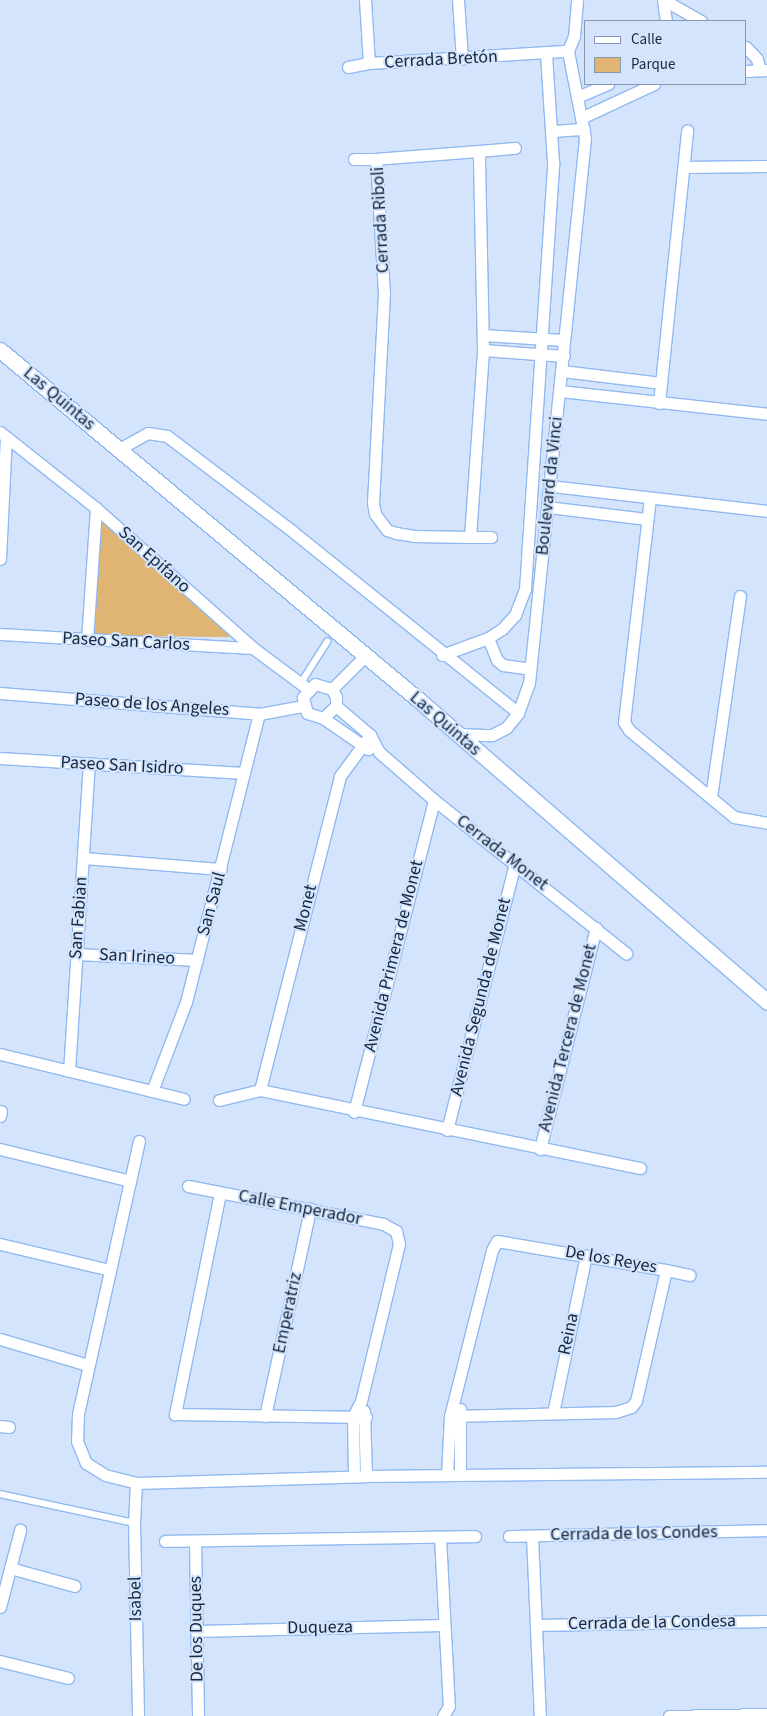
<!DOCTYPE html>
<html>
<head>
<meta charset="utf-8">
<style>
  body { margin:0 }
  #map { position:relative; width:767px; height:1716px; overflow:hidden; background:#d3e4fc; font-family:"Source Sans 3",sans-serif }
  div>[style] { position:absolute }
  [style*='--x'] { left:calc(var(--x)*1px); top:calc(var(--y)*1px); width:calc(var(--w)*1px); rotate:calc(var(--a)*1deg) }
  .green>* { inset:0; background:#e0b473 }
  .roads { filter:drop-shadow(1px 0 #90b9f1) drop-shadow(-1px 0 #90b9f1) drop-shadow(0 1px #90b9f1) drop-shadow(0 -1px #90b9f1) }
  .service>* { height:5.5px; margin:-2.75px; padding:0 2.75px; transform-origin:2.75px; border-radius:2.75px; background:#fff }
  .minor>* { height:11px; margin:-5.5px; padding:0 5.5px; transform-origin:5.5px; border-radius:5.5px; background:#fff }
  .tertiary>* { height:15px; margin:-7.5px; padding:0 7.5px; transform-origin:7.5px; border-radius:7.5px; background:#fff }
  span { translate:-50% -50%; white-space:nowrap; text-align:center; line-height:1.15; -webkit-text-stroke:4px #d3e4fc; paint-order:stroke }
  .street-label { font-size:18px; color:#17273d }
  .legend { position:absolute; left:584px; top:20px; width:162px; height:65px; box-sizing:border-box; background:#d3e4fc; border:1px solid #8898b0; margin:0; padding:6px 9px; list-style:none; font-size:15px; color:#17273d }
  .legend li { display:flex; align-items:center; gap:10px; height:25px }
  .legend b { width:25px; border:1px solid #8898b0 }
</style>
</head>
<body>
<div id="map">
  <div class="green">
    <div style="clip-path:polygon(101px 517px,234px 634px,228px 637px,92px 636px)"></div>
  </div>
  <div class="roads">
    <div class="service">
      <div style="--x:301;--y:683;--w:49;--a:-57.6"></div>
      <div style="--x:0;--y:1494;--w:137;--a:12.2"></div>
    </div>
    <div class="minor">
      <div style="--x:365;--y:0;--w:63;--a:86.4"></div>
      <div style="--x:369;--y:63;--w:199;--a:-3.5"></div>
      <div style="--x:458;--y:0;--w:59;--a:86.1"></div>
      <div style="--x:663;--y:0;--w:21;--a:82"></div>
      <div style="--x:664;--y:0;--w:43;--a:29.6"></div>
      <div style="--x:746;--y:47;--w:16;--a:47"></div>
      <div style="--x:757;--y:59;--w:11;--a:75"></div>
      <div style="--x:568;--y:51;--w:16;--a:-68"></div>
      <div style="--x:574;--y:36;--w:36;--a:-85"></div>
      <div style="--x:348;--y:67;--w:21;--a:-11"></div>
      <div style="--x:746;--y:71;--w:21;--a:-3"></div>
      <div style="--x:577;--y:97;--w:34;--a:-23"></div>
      <div style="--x:581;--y:118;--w:81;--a:-25"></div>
      <div style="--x:553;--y:131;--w:31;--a:-4"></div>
      <div style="--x:479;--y:151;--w:36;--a:-5"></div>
      <div style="--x:354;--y:159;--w:22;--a:0"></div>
      <div style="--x:684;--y:167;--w:83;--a:-0.7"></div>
      <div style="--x:483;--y:335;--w:81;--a:3.5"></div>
      <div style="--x:483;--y:350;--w:81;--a:4.2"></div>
      <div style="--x:562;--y:371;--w:100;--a:6.9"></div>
      <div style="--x:560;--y:391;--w:208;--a:6.3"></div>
      <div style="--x:659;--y:403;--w:274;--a:-84.1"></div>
      <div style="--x:0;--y:432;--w:122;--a:38.4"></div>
      <div style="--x:96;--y:508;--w:210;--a:41.7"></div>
      <div style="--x:253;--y:648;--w:69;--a:36.7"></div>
      <div style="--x:119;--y:449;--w:33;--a:-29"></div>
      <div style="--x:148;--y:433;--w:19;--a:9"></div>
      <div style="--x:167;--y:436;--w:157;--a:37.2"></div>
      <div style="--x:292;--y:531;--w:290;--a:38.8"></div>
      <div style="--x:551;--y:486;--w:217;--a:6.6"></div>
      <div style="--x:650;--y:498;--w:226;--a:96.6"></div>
      <div style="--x:624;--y:722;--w:9;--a:58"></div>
      <div style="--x:629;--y:730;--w:136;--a:39.6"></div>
      <div style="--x:734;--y:817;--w:34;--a:10"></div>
      <div style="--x:548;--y:507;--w:100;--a:6.9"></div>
      <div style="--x:470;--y:537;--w:187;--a:-86"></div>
      <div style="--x:483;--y:350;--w:199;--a:-91.2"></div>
      <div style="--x:479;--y:151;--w:103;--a:175.6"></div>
      <div style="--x:376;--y:159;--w:134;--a:86.6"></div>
      <div style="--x:384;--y:293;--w:210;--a:93"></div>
      <div style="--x:373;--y:503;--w:11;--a:80"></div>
      <div style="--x:375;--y:514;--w:20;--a:53"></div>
      <div style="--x:387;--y:530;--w:9;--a:18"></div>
      <div style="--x:396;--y:533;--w:18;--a:9"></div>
      <div style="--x:414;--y:536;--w:56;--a:1"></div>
      <div style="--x:470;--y:537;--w:21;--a:0"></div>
      <div style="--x:0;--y:559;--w:121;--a:-87.2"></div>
      <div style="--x:0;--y:634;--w:253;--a:3.2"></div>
      <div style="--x:488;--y:638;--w:24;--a:68"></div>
      <div style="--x:497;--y:660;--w:8;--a:40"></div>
      <div style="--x:503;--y:665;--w:27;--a:8"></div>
      <div style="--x:87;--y:640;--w:132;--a:-86.1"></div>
      <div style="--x:442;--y:655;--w:49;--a:-20.3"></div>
      <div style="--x:488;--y:638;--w:17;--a:-33"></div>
      <div style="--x:502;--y:629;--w:19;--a:-47"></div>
      <div style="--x:515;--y:615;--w:28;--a:-69"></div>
      <div style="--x:525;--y:589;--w:428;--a:-86.2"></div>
      <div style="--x:553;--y:162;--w:108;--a:-93.7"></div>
      <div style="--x:332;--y:689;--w:45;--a:-45"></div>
      <div style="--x:0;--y:693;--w:260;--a:4.6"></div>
      <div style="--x:259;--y:714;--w:45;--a:-10.3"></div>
      <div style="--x:336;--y:706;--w:45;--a:40.5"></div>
      <div style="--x:370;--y:735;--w:19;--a:62"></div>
      <div style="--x:379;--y:752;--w:73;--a:41.1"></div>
      <div style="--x:434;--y:800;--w:246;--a:38.6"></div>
      <div style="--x:323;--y:718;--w:18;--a:-43"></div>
      <div style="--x:336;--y:706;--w:9;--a:-90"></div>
      <div style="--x:336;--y:697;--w:9;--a:-117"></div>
      <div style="--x:332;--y:689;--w:18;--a:-164"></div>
      <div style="--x:315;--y:684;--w:18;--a:133"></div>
      <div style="--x:303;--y:697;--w:16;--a:76"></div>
      <div style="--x:307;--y:713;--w:17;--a:17"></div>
      <div style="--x:323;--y:718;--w:55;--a:34.6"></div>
      <div style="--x:457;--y:734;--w:35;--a:2"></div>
      <div style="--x:492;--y:735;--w:16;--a:-27"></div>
      <div style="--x:506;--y:728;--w:19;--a:-51"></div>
      <div style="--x:518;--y:713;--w:32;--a:-70"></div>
      <div style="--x:529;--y:683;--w:548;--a:-84.13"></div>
      <div style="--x:585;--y:138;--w:89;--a:-101.1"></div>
      <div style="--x:0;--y:758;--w:244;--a:3.5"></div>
      <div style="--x:711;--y:797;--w:203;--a:-81.8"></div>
      <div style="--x:83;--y:858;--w:138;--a:4.6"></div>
      <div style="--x:77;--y:954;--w:120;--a:2.9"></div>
      <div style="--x:0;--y:1054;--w:189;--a:13.7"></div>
      <div style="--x:69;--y:1071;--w:308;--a:-86.3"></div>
      <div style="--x:260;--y:1090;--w:324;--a:-75.7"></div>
      <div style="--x:340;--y:776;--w:51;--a:-53.8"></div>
      <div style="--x:152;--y:1091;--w:95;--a:-69.1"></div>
      <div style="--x:186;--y:1002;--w:297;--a:-75.8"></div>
      <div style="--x:219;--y:1100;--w:42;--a:-13.7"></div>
      <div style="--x:260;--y:1090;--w:388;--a:11.6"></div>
      <div style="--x:354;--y:1112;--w:322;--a:-75.6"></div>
      <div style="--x:0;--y:1116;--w:5;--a:-79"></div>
      <div style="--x:447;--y:1130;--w:275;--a:-75.7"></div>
      <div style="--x:139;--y:1141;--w:280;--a:102.6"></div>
      <div style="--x:78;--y:1414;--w:27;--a:92"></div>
      <div style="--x:77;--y:1441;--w:24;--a:68"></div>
      <div style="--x:86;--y:1463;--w:22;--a:32"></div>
      <div style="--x:105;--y:1475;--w:32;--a:14"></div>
      <div style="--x:136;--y:1483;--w:230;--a:-1.7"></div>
      <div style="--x:366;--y:1476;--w:401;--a:-0.6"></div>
      <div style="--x:0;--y:1149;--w:134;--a:13.8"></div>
      <div style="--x:540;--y:1149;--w:228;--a:-75.8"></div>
      <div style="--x:188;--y:1186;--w:199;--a:11"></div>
      <div style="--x:383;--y:1224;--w:15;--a:28"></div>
      <div style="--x:396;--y:1231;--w:13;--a:77"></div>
      <div style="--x:399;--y:1244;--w:162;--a:103.6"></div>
      <div style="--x:361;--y:1401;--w:18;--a:117"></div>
      <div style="--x:353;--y:1417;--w:59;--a:89"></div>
      <div style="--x:220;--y:1193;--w:226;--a:101.5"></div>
      <div style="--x:175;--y:1414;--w:191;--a:0.9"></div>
      <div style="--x:0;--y:1244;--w:113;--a:13.3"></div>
      <div style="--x:666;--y:1270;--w:24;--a:12"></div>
      <div style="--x:0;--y:1339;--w:92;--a:16.5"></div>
      <div style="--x:460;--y:1409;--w:66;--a:90"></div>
      <div style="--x:364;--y:1411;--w:65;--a:88.2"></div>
      <div style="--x:553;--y:1413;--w:161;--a:-78.2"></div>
      <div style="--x:265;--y:1416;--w:212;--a:-77.7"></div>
      <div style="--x:0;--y:1426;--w:9;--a:6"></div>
      <div style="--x:447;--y:1475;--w:59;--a:-87.1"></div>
      <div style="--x:450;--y:1416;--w:171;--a:-75.8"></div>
      <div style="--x:492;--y:1250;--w:10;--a:-61"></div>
      <div style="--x:497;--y:1241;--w:171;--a:9.7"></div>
      <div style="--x:666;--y:1270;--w:134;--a:102.9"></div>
      <div style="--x:636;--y:1401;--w:8;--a:130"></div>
      <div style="--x:631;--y:1407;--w:16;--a:162"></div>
      <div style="--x:616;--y:1412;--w:166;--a:178.6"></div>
      <div style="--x:136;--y:1483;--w:40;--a:92.9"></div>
      <div style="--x:134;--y:1523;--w:193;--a:88.8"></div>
      <div style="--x:509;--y:1536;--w:258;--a:-1.3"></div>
      <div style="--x:532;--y:1536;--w:180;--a:87.5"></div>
      <div style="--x:440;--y:1537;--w:169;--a:87"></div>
      <div style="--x:449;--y:1706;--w:12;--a:121"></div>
      <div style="--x:165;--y:1541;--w:310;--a:-0.9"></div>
      <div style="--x:195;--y:1541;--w:175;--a:89"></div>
      <div style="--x:10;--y:1568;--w:67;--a:15.5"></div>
      <div style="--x:0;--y:1607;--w:80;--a:-75.4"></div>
      <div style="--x:536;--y:1625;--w:231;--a:-1"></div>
      <div style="--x:197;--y:1631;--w:245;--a:-1.4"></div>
      <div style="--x:0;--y:1661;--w:70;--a:14"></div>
      <div style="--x:669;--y:1716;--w:98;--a:-1.2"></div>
    </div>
    <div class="tertiary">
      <div style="--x:0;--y:350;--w:547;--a:39.89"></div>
      <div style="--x:420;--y:701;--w:459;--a:40.9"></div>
    </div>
  </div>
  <div class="street-label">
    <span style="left:441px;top:60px;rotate:-3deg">Cerrada Bretón</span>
    <span style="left:381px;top:220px;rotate:-93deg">Cerrada Riboli</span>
    <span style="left:59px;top:399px;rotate:40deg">Las Quintas</span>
    <span style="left:550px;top:486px;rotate:-84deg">Boulevard da Vinci</span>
    <span style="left:154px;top:560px;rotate:42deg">San Epifano</span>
    <span style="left:126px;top:642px;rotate:3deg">Paseo San Carlos</span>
    <span style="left:152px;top:705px;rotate:4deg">Paseo de los Angeles</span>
    <span style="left:445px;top:724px;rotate:41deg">Las Quintas</span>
    <span style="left:122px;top:766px;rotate:3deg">Paseo San Isidro</span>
    <span style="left:502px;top:853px;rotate:38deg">Cerrada Monet</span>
    <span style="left:212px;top:904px;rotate:-75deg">San Saul</span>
    <span style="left:306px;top:908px;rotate:-76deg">Monet</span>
    <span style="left:79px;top:918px;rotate:-86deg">San Fabian</span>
    <span style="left:394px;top:956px;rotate:-76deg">Avenida Primera de Monet</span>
    <span style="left:137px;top:957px;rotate:3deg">San Irineo</span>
    <span style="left:481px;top:997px;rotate:-76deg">Avenida Segunda de Monet</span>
    <span style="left:568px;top:1038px;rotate:-76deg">Avenida Tercera de Monet</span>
    <span style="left:300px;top:1208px;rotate:11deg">Calle Emperador</span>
    <span style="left:611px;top:1260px;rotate:10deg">De los Reyes</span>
    <span style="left:288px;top:1313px;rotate:-78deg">Emperatriz</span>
    <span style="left:569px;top:1334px;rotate:-78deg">Reina</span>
    <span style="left:634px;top:1534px;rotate:-1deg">Cerrada de los Condes</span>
    <span style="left:136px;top:1599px;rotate:-91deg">Isabel</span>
    <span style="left:652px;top:1623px;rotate:-1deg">Cerrada de la Condesa</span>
    <span style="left:320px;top:1628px;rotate:-1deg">Duqueza</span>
    <span style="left:197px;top:1629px;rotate:-91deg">De los Duques</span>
  </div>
  <ul class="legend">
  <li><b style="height:6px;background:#fff"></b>Calle</li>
  <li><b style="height:14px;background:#e0b473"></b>Parque</li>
  </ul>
</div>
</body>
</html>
